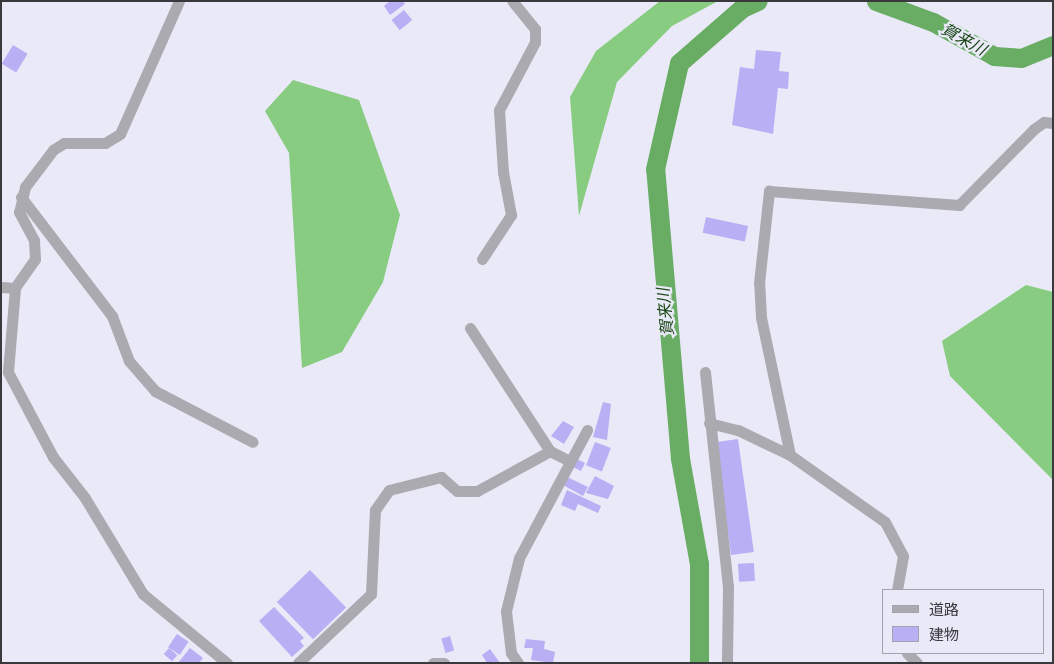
<!DOCTYPE html>
<html>
<head>
<meta charset="utf-8">
<style>
  body { margin:0 }
  #map { position:relative; width:1054px; height:664px; overflow:hidden; background:#eae9f7; font-family:"PT Sans","Noto Sans JP",sans-serif }
  div>[style] { position:absolute }
  [style*='--x'] { left:calc(var(--x)*1px); top:calc(var(--y)*1px); width:calc(var(--w)*1px); rotate:calc(var(--a)*1deg) }
  .forest>* { inset:0; background:#88cc82 }
  .river>* { height:19px; margin:-9.5px; padding:0 9.5px; transform-origin:9.5px; border-radius:9.5px; background:#69ac63 }
  .building>* { inset:0; background:#b9aff5; transform-origin:0 0 }
  .minor>* { height:11px; margin:-5.5px; padding:0 5.5px; transform-origin:5.5px; border-radius:5.5px; background:#aaaab0 }
  span { translate:-50% -50%; white-space:nowrap; text-align:center; line-height:1.15; -webkit-text-stroke:4.5px #eae9f7; paint-order:stroke }
  .water-label { font-size:16px; color:#184615; font-style:italic }
  .frame { position:absolute; inset:0; border:2px solid #39393e; pointer-events:none }
  .legend { position:absolute; left:882px; top:589px; width:162px; height:65px; box-sizing:border-box; background:#eae9f7; border:1px solid #a3a3ad; margin:0; padding:6px 9px; list-style:none; font-size:15px; color:#39393e }
  .legend li { display:flex; align-items:center; gap:10px; height:25px }
  .legend b { width:25px; border:1px solid #a3a3ad }
</style>
</head>
<body>
<div id="map">
  <div class="forest">
    <div style="clip-path:polygon(660px 1px,718px 1px,672px 26px,617px 82px,579px 216px,570px 97px,596px 51px)"></div>
    <div style="clip-path:polygon(293px 80px,359px 100px,400px 215px,383px 282px,342px 352px,302px 368px,289px 153px,265px 111px)"></div>
    <div style="clip-path:polygon(1026px 285px,1053px 292px,1053px 480px,950px 376px,942px 341px)"></div>
  </div>
  <div class="river">
    <div style="--x:876;--y:1;--w:61;--a:20.2"></div>
    <div style="--x:933;--y:22;--w:70;--a:29.1"></div>
    <div style="--x:994;--y:56;--w:27;--a:4"></div>
    <div style="--x:1021;--y:58;--w:35;--a:-22"></div>
    <div style="--x:699;--y:663;--w:99;--a:-90"></div>
    <div style="--x:699;--y:564;--w:108;--a:-100.2"></div>
    <div style="--x:680;--y:458;--w:290;--a:-94.9"></div>
    <div style="--x:655;--y:169;--w:109;--a:-77.2"></div>
    <div style="--x:679;--y:63;--w:84;--a:-41.1"></div>
    <div style="--x:742;--y:8;--w:17;--a:-24"></div>
  </div>
  <div class="building">
    <div style="clip-path:polygon(390px 1px,403px 1px,405px 4px,390px 15px,384px 6px)"></div>
    <div style="left:404px;top:10px;width:13px;height:16px;rotate:51deg"></div>
    <div style="left:13px;top:45px;width:17px;height:22px;rotate:31deg"></div>
    <div style="clip-path:polygon(756px 50px,781px 52px,779px 71px,789px 72px,788px 89px,778px 88px,773px 134px,732px 125px,740px 67px,754px 69px)"></div>
    <div style="left:706px;top:217px;width:43px;height:16px;rotate:12deg"></div>
    <div style="clip-path:polygon(603px 402px,611px 404px,607px 440px,593px 437px)"></div>
    <div style="clip-path:polygon(563px 421px,574px 427px,564px 444px,551px 436px)"></div>
    <div style="left:738px;top:439px;width:114px;height:23px;rotate:82deg"></div>
    <div style="left:595px;top:442px;width:17px;height:25px;rotate:21deg"></div>
    <div style="left:577px;top:459px;width:9px;height:9px;rotate:27deg"></div>
    <div style="clip-path:polygon(595px 476px,614px 486px,608px 499px,586px 493px)"></div>
    <div style="clip-path:polygon(567px 477px,588px 487px,583px 496px,563px 485px)"></div>
    <div style="clip-path:polygon(567px 490px,601px 506px,598px 513px,578px 504px,575px 511px,561px 505px)"></div>
    <div style="left:754px;top:563px;width:18px;height:16px;rotate:87deg"></div>
    <div style="left:310px;top:570px;width:52px;height:46px;rotate:46deg"></div>
    <div style="clip-path:polygon(274px 607px,304px 638px,300px 641px,304px 646px,292px 657px,259px 621px)"></div>
    <div style="left:177px;top:634px;width:14px;height:16px;rotate:34deg"></div>
    <div style="left:450px;top:636px;width:15px;height:9px;rotate:74deg"></div>
    <div style="clip-path:polygon(526px 639px,545px 641px,544px 649px,555px 652px,553px 663px,531px 660px,533px 648px,524px 648px)"></div>
    <div style="left:169px;top:648px;width:11px;height:8px;rotate:41deg"></div>
    <div style="clip-path:polygon(190px 648px,203px 658px,199px 663px,178px 663px)"></div>
    <div style="clip-path:polygon(490px 649px,500px 663px,487px 663px,482px 655px)"></div>
  </div>
  <div class="minor">
    <div style="--x:179;--y:1;--w:145;--a:113.9"></div>
    <div style="--x:120;--y:134;--w:17;--a:149"></div>
    <div style="--x:105;--y:143;--w:41;--a:180"></div>
    <div style="--x:64;--y:143;--w:13;--a:148"></div>
    <div style="--x:53;--y:150;--w:46;--a:127.1"></div>
    <div style="--x:25;--y:187;--w:26;--a:103"></div>
    <div style="--x:19;--y:212;--w:32;--a:62"></div>
    <div style="--x:34;--y:240;--w:19;--a:87"></div>
    <div style="--x:35;--y:259;--w:35;--a:125"></div>
    <div style="--x:15;--y:288;--w:84;--a:94.8"></div>
    <div style="--x:8;--y:372;--w:96;--a:62.1"></div>
    <div style="--x:53;--y:457;--w:52;--a:52"></div>
    <div style="--x:85;--y:498;--w:112;--a:58.9"></div>
    <div style="--x:143;--y:594;--w:109;--a:39.4"></div>
    <div style="--x:21;--y:197;--w:150;--a:52.6"></div>
    <div style="--x:112;--y:316;--w:48;--a:69.3"></div>
    <div style="--x:129;--y:361;--w:40;--a:49"></div>
    <div style="--x:155;--y:391;--w:110;--a:27.5"></div>
    <div style="--x:482;--y:259;--w:53;--a:-56.6"></div>
    <div style="--x:511;--y:215;--w:44;--a:-100.5"></div>
    <div style="--x:503;--y:172;--w:62;--a:-93.7"></div>
    <div style="--x:499;--y:110;--w:77;--a:-62.1"></div>
    <div style="--x:535;--y:42;--w:13;--a:-90"></div>
    <div style="--x:535;--y:29;--w:36;--a:-129"></div>
    <div style="--x:1;--y:287;--w:14;--a:4"></div>
    <div style="--x:470;--y:328;--w:147;--a:57"></div>
    <div style="--x:550;--y:451;--w:20;--a:27"></div>
    <div style="--x:705;--y:372;--w:216;--a:83.9"></div>
    <div style="--x:728;--y:587;--w:76;--a:90.8"></div>
    <div style="--x:709;--y:423;--w:30;--a:14"></div>
    <div style="--x:738;--y:430;--w:58;--a:25.7"></div>
    <div style="--x:790;--y:455;--w:116;--a:35.2"></div>
    <div style="--x:885;--y:522;--w:38;--a:62"></div>
    <div style="--x:903;--y:556;--w:35;--a:100"></div>
    <div style="--x:790;--y:455;--w:141;--a:-101.9"></div>
    <div style="--x:761;--y:317;--w:34;--a:-93"></div>
    <div style="--x:759;--y:283;--w:93;--a:-83.8"></div>
    <div style="--x:769;--y:191;--w:191;--a:4.2"></div>
    <div style="--x:959;--y:205;--w:107;--a:-45.4"></div>
    <div style="--x:1034;--y:129;--w:12;--a:-35"></div>
    <div style="--x:1044;--y:122;--w:9;--a:6"></div>
    <div style="--x:907;--y:653;--w:14;--a:45"></div>
    <div style="--x:298;--y:663;--w:100;--a:-43.4"></div>
    <div style="--x:371;--y:594;--w:84;--a:-87.3"></div>
    <div style="--x:375;--y:510;--w:24;--a:-55"></div>
    <div style="--x:389;--y:490;--w:54;--a:-14"></div>
    <div style="--x:441;--y:477;--w:21;--a:41"></div>
    <div style="--x:457;--y:491;--w:20;--a:0"></div>
    <div style="--x:477;--y:491;--w:83;--a:-28.7"></div>
    <div style="--x:433;--y:663;--w:11;--a:0"></div>
    <div style="--x:518;--y:663;--w:12;--a:-125"></div>
    <div style="--x:511;--y:653;--w:42;--a:-96.8"></div>
    <div style="--x:506;--y:611;--w:55;--a:-76.2"></div>
    <div style="--x:519;--y:558;--w:145;--a:-62"></div>
  </div>
  <div class="water-label">
    <span style="left:964px;top:39px;rotate:29deg">賀来川</span>
    <span style="left:665px;top:312px;rotate:-96deg">賀来川</span>
  </div>
  <div class="frame"></div>
  <ul class="legend">
  <li><b style="height:6px;background:#aaaab0"></b>道路</li>
  <li><b style="height:14px;background:#b9aff5"></b>建物</li>
  </ul>
</div>
</body>
</html>
